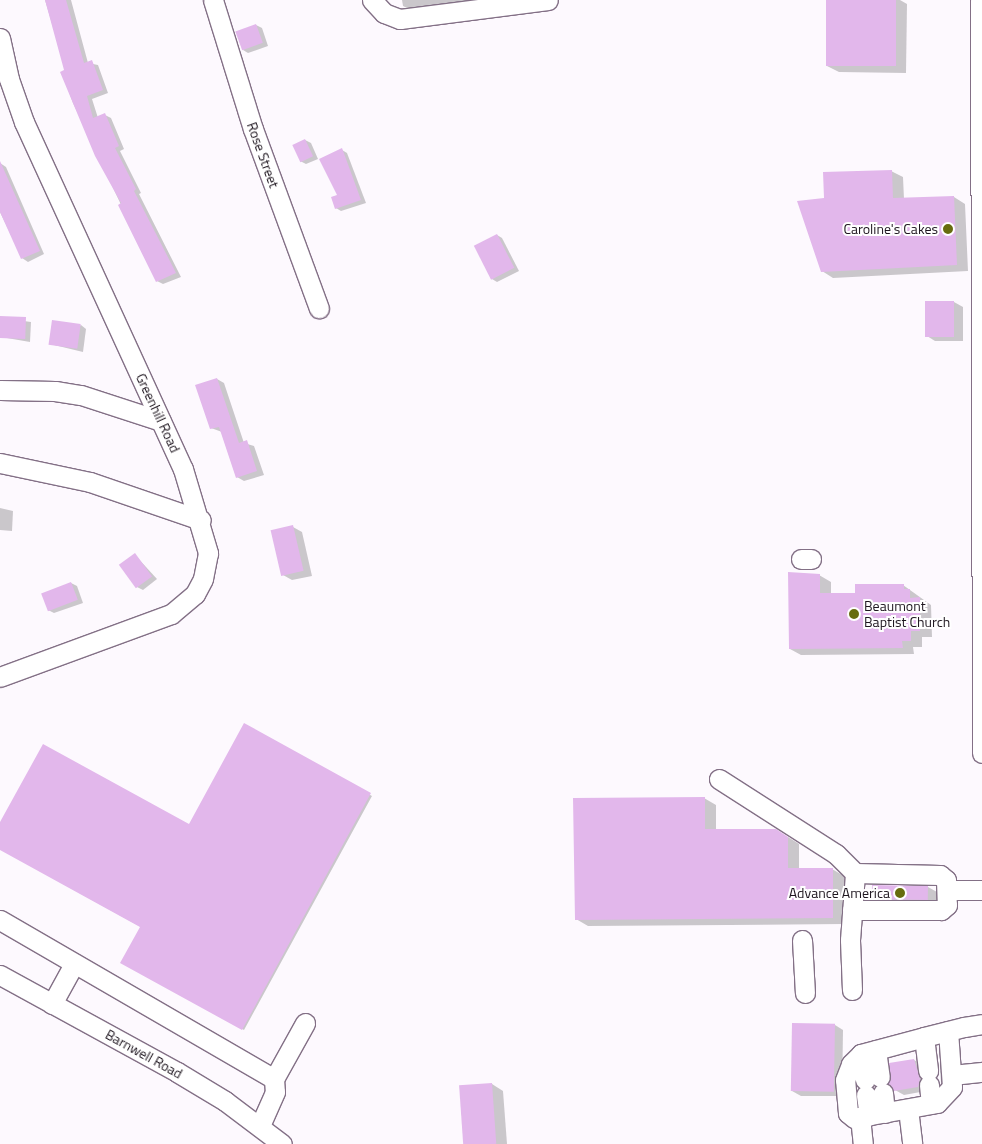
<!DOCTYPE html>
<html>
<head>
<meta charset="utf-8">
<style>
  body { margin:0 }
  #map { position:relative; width:982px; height:1144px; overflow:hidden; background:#fdf9fe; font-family:"Titillium Web",sans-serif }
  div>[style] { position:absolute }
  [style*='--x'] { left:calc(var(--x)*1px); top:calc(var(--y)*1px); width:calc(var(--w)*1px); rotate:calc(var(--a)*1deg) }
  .shadow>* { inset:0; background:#0003 }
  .building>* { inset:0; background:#e2b7eb; transform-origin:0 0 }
  .roads { filter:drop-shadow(1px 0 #837086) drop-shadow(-1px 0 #837086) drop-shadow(0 1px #837086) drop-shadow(0 -1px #837086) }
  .minor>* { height:19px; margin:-9.5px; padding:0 9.5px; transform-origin:9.5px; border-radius:9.5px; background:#fff }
  .dots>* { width:14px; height:14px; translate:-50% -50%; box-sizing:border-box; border:2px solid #fff; border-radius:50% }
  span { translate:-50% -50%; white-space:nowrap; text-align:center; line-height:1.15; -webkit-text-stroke:4px #fff; paint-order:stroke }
  .street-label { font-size:14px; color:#1e161f }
  .poi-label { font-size:14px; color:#1e161f }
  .right { translate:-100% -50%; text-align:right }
  .left { translate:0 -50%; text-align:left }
</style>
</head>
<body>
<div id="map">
  <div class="shadow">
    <div style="clip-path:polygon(45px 0,71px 0,88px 63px,98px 65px,108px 93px,92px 99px,98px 118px,105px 115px,111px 118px,124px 149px,120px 151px,141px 193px,139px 194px,181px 277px,163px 284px,157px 281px,73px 103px,62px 73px,66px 71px)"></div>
    <div style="clip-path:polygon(402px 0,481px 0,415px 12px,403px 6px)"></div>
    <div style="clip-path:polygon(828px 0,900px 0,907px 4px,906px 73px,839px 72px,827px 66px)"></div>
    <div style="clip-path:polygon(256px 25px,262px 28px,268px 46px,248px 53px,243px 50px)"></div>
    <div style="clip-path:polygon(305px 140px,311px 143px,318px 159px,306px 164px,300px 161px)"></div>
    <div style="clip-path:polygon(342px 150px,347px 153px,366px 203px,341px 211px,336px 208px)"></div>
    <div style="clip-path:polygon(0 163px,6px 167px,44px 254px,28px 262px,22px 258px,0 212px)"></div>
    <div style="clip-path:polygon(891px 171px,903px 177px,904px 199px,954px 197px,965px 204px,968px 271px,833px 278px,822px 271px,825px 199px)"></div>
    <div style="clip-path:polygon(497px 235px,502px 238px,519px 271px,497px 282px,492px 279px)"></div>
    <div style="clip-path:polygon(926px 302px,954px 302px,963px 307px,963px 341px,935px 341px,927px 336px)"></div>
    <div style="clip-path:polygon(2px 318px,31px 322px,30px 342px,1px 337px)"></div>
    <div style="clip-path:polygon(81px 325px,86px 329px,83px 352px,50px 344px)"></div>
    <div style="clip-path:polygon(217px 379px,224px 383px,244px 443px,254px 446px,264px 475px,244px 481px,237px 477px,222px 432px,211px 428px)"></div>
    <div style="clip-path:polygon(0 508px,13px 511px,12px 531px,0 530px)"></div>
    <div style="clip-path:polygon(293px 527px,302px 532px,312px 576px,292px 580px,283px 575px)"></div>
    <div style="clip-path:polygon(135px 555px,157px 579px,143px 590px,137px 587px)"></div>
    <div style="clip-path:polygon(819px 575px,831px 582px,831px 594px,856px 594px,903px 585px,931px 605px,932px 637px,922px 637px,922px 647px,913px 647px,914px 654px,801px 655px,790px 649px)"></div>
    <div style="clip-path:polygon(71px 583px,77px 586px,83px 603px,54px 613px,48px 610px)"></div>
    <div style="clip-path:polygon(244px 725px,372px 796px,244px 1030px,122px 962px,141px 927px,0 849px,0 825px,189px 826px)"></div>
    <div style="clip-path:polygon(704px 798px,716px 805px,716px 831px,788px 837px,799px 844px,799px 869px,832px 869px,844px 876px,844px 924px,588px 926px,576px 919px)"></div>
    <div style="clip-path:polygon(928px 887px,937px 892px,937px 903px,882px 903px,873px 898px)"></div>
    <div style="clip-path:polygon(835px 1025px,843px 1030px,842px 1096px,801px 1096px,792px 1091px)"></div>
    <div style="clip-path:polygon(914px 1060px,923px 1065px,926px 1091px,904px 1095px,895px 1090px)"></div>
    <div style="clip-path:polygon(940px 1071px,947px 1076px,948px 1087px,941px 1082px)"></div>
    <div style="clip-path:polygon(492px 1084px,503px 1091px,507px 1144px,464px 1144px)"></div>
  </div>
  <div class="building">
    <div style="clip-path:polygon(45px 0,66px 0,84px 63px,92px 60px,103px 90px,87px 96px,93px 118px,105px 113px,119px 146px,115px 148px,136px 189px,134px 191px,176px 273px,156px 282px,118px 205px,121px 203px,95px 156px,60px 72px,64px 70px)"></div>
    <div style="left:826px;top:0;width:70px;height:66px"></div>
    <div style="left:256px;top:24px;width:20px;height:22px;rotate:70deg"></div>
    <div style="left:305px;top:139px;width:19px;height:14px;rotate:65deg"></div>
    <div style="clip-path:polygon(342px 148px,361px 200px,335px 209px,331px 197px,337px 195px,319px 159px)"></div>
    <div style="clip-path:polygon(0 161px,40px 251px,21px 259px,0 212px)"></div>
    <div style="clip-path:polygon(892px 170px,893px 198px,954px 196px,957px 265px,821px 272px,797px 201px,824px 198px,823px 172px)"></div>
    <div style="left:497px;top:234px;width:38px;height:26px;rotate:63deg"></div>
    <div style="left:925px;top:301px;width:29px;height:36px"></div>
    <div style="left:0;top:316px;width:26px;height:22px;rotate:2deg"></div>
    <div style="left:52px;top:320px;width:29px;height:25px;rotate:8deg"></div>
    <div style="clip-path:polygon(217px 378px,239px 443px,247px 440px,257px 471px,236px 478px,219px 427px,210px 429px,195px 385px)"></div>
    <div style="left:293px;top:525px;width:47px;height:23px;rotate:77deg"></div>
    <div style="left:135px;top:553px;width:29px;height:20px;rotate:54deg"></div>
    <div style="clip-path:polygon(788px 572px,820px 574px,820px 593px,855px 593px,855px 584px,904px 584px,904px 589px,910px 589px,910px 598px,920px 597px,920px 631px,911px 631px,911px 641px,902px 641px,903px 648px,789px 649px)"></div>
    <div style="left:71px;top:582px;width:19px;height:32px;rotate:69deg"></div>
    <div style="clip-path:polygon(244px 723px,371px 793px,242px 1030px,120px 963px,140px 927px,0 850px,0 822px,43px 744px,189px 824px)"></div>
    <div style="clip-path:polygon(705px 797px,705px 829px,776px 829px,788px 837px,788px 868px,833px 868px,833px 918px,575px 920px,573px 798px)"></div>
    <div style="left:872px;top:885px;width:56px;height:14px;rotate:1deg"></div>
    <div style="left:792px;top:1023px;width:43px;height:68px;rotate:1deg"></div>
    <div style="clip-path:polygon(914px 1059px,920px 1079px,918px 1087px,894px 1091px,889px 1084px,889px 1063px)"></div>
    <div style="left:492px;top:1083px;width:61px;height:33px;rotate:86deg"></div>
  </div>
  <div class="roads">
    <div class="minor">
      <div style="--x:213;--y:0;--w:135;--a:72.8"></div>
      <div style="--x:253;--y:129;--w:191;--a:69.8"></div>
      <div style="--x:372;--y:0;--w:18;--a:47"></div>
      <div style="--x:384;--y:13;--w:17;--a:21"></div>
      <div style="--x:400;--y:19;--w:149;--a:-7.3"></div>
      <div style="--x:980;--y:0;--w:753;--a:89.85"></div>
      <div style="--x:0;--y:38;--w:42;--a:77.6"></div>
      <div style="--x:9;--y:79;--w:46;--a:70.8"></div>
      <div style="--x:24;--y:122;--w:382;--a:65.4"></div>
      <div style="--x:183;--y:469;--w:88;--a:73.4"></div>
      <div style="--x:208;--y:553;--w:26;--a:101"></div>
      <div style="--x:203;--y:579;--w:17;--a:118"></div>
      <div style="--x:195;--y:594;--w:31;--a:140"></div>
      <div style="--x:171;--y:614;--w:182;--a:159.8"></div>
      <div style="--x:0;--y:390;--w:55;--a:1"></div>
      <div style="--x:55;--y:391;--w:26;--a:9"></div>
      <div style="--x:81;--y:395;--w:84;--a:18"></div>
      <div style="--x:0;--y:463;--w:92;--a:11.9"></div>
      <div style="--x:90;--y:482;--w:117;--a:18.9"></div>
      <div style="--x:801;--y:559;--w:10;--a:0"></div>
      <div style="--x:719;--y:779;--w:139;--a:32.7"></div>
      <div style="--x:836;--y:854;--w:27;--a:45"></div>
      <div style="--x:855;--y:873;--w:85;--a:1.3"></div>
      <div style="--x:940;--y:875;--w:8;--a:40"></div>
      <div style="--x:946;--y:880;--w:25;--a:88"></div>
      <div style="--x:947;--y:905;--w:8;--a:140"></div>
      <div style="--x:941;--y:910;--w:89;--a:180"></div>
      <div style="--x:948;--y:890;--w:34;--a:0"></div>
      <div style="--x:0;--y:920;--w:317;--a:30.1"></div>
      <div style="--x:274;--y:1079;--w:13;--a:86"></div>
      <div style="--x:275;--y:1092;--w:37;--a:114"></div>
      <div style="--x:802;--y:940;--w:53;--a:86.8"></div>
      <div style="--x:0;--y:975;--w:202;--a:28.7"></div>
      <div style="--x:177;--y:1072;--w:56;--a:31.1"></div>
      <div style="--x:225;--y:1101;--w:71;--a:37"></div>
      <div style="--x:852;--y:990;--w:50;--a:-92.3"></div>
      <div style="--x:850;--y:940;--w:67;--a:-85.7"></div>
      <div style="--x:52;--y:1004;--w:46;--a:-61.2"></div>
      <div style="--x:948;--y:1031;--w:56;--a:85.9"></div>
      <div style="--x:952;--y:1087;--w:22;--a:133"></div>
      <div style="--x:937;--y:1103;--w:84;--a:169.8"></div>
      <div style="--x:854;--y:1118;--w:8;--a:-140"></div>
      <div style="--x:848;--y:1113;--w:33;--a:-95"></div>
      <div style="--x:845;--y:1080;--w:17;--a:-69"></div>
      <div style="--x:851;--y:1064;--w:14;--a:-45"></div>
      <div style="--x:861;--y:1054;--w:65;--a:-15.1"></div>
      <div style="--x:924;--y:1037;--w:41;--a:-14"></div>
      <div style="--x:964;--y:1027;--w:18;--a:-9"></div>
      <div style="--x:924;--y:1037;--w:34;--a:83"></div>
      <div style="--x:876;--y:1050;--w:27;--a:82"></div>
      <div style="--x:861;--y:1054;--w:26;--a:81"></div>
      <div style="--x:952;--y:1075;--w:30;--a:-6"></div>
      <div style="--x:274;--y:1079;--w:64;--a:-61"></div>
      <div style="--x:929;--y:1085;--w:19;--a:84"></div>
      <div style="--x:883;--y:1093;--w:20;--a:84"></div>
      <div style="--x:866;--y:1095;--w:21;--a:82"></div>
      <div style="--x:908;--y:1109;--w:35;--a:83"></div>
      <div style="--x:860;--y:1117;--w:27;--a:84"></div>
    </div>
  </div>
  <div class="dots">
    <div style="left:948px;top:229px;background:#676c0f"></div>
    <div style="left:854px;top:614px;background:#676c0f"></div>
    <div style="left:900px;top:893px;background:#676c0f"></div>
  </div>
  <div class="street-label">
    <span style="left:263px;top:155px;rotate:70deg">Rose Street</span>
    <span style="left:158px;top:413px;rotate:65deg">Greenhill Road</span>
    <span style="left:144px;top:1054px;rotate:29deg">Barnwell Road</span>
  </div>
  <div class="poi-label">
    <span class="right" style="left:938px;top:229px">Caroline's Cakes</span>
    <span class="left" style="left:864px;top:614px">Beaumont<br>Baptist Church</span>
    <span class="right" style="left:890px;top:893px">Advance America</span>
  </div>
</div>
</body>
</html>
